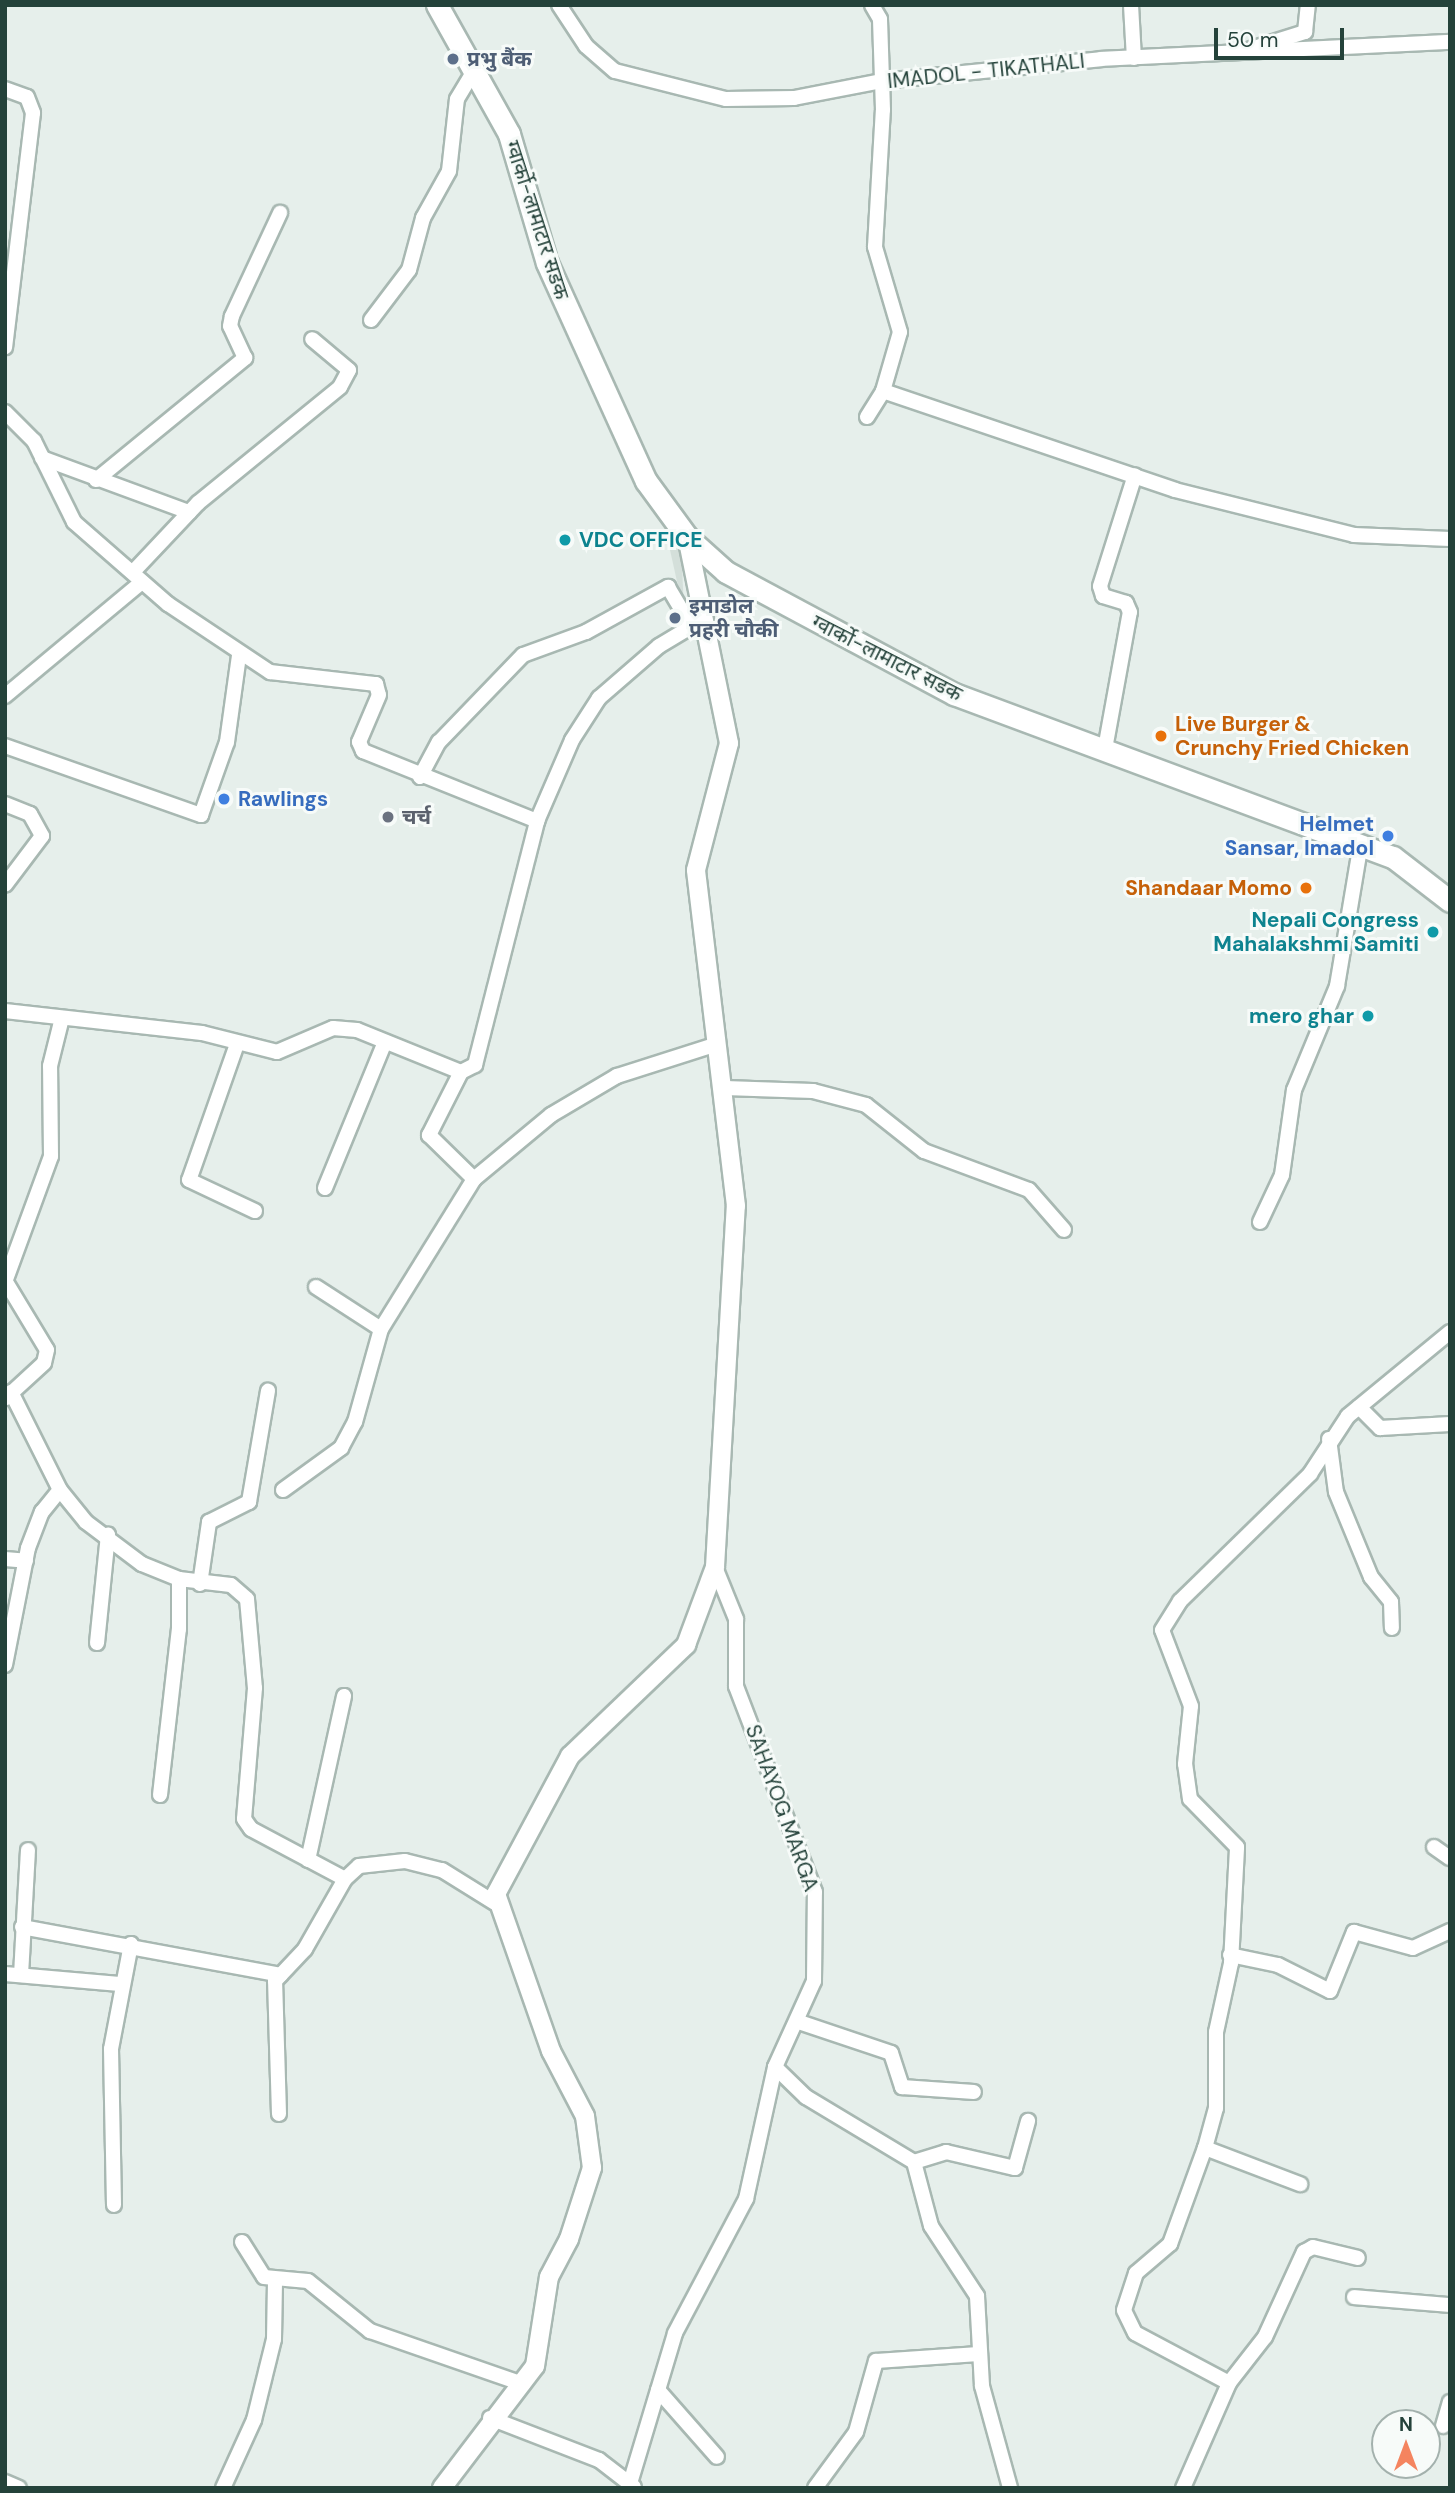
<!DOCTYPE html>
<html>
<head>
<meta charset="utf-8">
<style>
  body { margin:0 }
  #map { position:relative; width:1455px; height:2493px; overflow:hidden; background:#e6efeb; font-family:"DM Sans","Noto Sans Devanagari",sans-serif }
  div>[style] { position:absolute }
  [style*='--x'] { left:calc(var(--x)*1px); top:calc(var(--y)*1px); width:calc(var(--w)*1px); rotate:calc(var(--a)*1deg) }
  .built>* { inset:0; background:#d4dfda }
  .roads { filter:drop-shadow(2px 0 #a8b8b2) drop-shadow(-2px 0 #a8b8b2) drop-shadow(0 2px #a8b8b2) drop-shadow(0 -2px #a8b8b2) }
  .minor>* { height:14px; margin:-7px; padding:0 7px; transform-origin:7px; border-radius:7px; background:#fff }
  .tertiary>* { height:18px; margin:-9px; padding:0 9px; transform-origin:9px; border-radius:9px; background:#fff }
  .secondary>* { height:21px; margin:-10.5px; padding:0 10.5px; transform-origin:10.5px; border-radius:10.5px; background:#fff }
  .dots>* { width:19px; height:19px; translate:-50% -50%; box-sizing:border-box; border:4px solid #f7fbf9; border-radius:50% }
  span { translate:-50% -50%; white-space:nowrap; text-align:center; line-height:1.15; -webkit-text-stroke:6px #f7fbf9; paint-order:stroke }
  .service-label { font-size:21px; color:#4e5e75; font-weight:700 }
  .left { translate:0 -50%; text-align:left }
  .street-label { font-size:21px; color:#24423a }
  .culture-label { font-size:21px; color:#0d838f; font-weight:700 }
  .right { translate:-100% -50%; text-align:right }
  .food-label { font-size:21px; color:#c56008; font-weight:700 }
  .shop-label { font-size:21px; color:#366cbe; font-weight:700 }
  .worship-label { font-size:21px; color:#5b616d; font-weight:700 }
  .frame { position:absolute; inset:0; border:7px solid #24423a; pointer-events:none }
  .north { position:absolute; left:1371px; top:2409px; width:70px; height:70px; box-sizing:border-box; background:#f7fbf9; border:2px solid #a3b1ad; border-radius:50%; rotate:0deg; font-size:19px; font-weight:700; line-height:28px; text-align:center; color:#24423a }
  .north::after { content:''; display:block; margin:auto; width:24px; height:32px; background:#f4845f; clip-path:polygon(50% 0,100% 100%,50% 72%,0 100%) }
  .scale { position:absolute; left:1214px; top:28px; width:130px; height:32px; box-sizing:border-box; border:4px solid #24423a; border-top:0; padding-left:9px; font-size:21px; line-height:24px; white-space:nowrap; color:#24423a; -webkit-text-stroke:5px #f7fbf9; paint-order:stroke }
</style>
</head>
<body>
<div id="map">
  <div class="built">
    <div style="clip-path:polygon(666px 532px,681px 540px,684px 613px)"></div>
  </div>
  <div class="roads">
    <div class="minor">
      <div style="--x:559;--y:5;--w:49;--a:56.6"></div>
      <div style="--x:586;--y:46;--w:38;--a:41"></div>
      <div style="--x:615;--y:71;--w:114;--a:14.2"></div>
      <div style="--x:726;--y:99;--w:68;--a:-0.8"></div>
      <div style="--x:794;--y:98;--w:90;--a:-10.9"></div>
      <div style="--x:882;--y:81;--w:220;--a:-5.7"></div>
      <div style="--x:1101;--y:59;--w:349;--a:-2.8"></div>
      <div style="--x:1131;--y:5;--w:53;--a:86.8"></div>
      <div style="--x:1251;--y:49;--w:57;--a:-17.5"></div>
      <div style="--x:1305;--y:32;--w:27;--a:-84"></div>
      <div style="--x:5;--y:89;--w:23;--a:20"></div>
      <div style="--x:27;--y:97;--w:17;--a:69"></div>
      <div style="--x:33;--y:113;--w:236;--a:96.8"></div>
      <div style="--x:371;--y:320;--w:63;--a:-52.8"></div>
      <div style="--x:409;--y:270;--w:54;--a:-74.9"></div>
      <div style="--x:423;--y:218;--w:54;--a:-61"></div>
      <div style="--x:449;--y:171;--w:72;--a:-83.7"></div>
      <div style="--x:457;--y:99;--w:35;--a:-59"></div>
      <div style="--x:883;--y:391;--w:308;--a:18.7"></div>
      <div style="--x:1175;--y:490;--w:185;--a:14.1"></div>
      <div style="--x:1354;--y:535;--w:96;--a:2.4"></div>
      <div style="--x:5;--y:412;--w:41;--a:45"></div>
      <div style="--x:34;--y:441;--w:90;--a:63.7"></div>
      <div style="--x:74;--y:522;--w:125;--a:41.1"></div>
      <div style="--x:168;--y:604;--w:123;--a:33.7"></div>
      <div style="--x:270;--y:672;--w:107;--a:6.5"></div>
      <div style="--x:376;--y:684;--w:11;--a:75"></div>
      <div style="--x:379;--y:695;--w:51;--a:113.1"></div>
      <div style="--x:359;--y:742;--w:10;--a:66"></div>
      <div style="--x:363;--y:751;--w:188;--a:21.9"></div>
      <div style="--x:867;--y:417;--w:31;--a:-58"></div>
      <div style="--x:883;--y:391;--w:61;--a:-73.9"></div>
      <div style="--x:900;--y:332;--w:89;--a:-106.4"></div>
      <div style="--x:875;--y:247;--w:137;--a:-86.7"></div>
      <div style="--x:883;--y:110;--w:91;--a:-91.9"></div>
      <div style="--x:880;--y:19;--w:16;--a:-120"></div>
      <div style="--x:42;--y:458;--w:157;--a:20.2"></div>
      <div style="--x:96;--y:480;--w:193;--a:-39.3"></div>
      <div style="--x:245;--y:358;--w:35;--a:-115"></div>
      <div style="--x:230;--y:326;--w:10;--a:-79"></div>
      <div style="--x:232;--y:316;--w:114;--a:-65"></div>
      <div style="--x:133;--y:572;--w:95;--a:-46.7"></div>
      <div style="--x:198;--y:503;--w:183;--a:-39.2"></div>
      <div style="--x:340;--y:387;--w:19;--a:-62"></div>
      <div style="--x:349;--y:370;--w:48;--a:-140"></div>
      <div style="--x:5;--y:696;--w:178;--a:-39.8"></div>
      <div style="--x:5;--y:746;--w:208;--a:19.4"></div>
      <div style="--x:201;--y:815;--w:77;--a:-70.4"></div>
      <div style="--x:227;--y:742;--w:87;--a:-82.1"></div>
      <div style="--x:1105;--y:749;--w:139;--a:-79.7"></div>
      <div style="--x:1130;--y:612;--w:10;--a:-114"></div>
      <div style="--x:1126;--y:603;--w:24;--a:-163"></div>
      <div style="--x:1103;--y:596;--w:10;--a:-107"></div>
      <div style="--x:1100;--y:586;--w:116;--a:-72.5"></div>
      <div style="--x:420;--y:777;--w:40;--a:-62"></div>
      <div style="--x:439;--y:742;--w:121;--a:-46"></div>
      <div style="--x:523;--y:655;--w:67;--a:-20.1"></div>
      <div style="--x:586;--y:632;--w:94;--a:-28.8"></div>
      <div style="--x:668;--y:587;--w:43;--a:59.3"></div>
      <div style="--x:5;--y:804;--w:27;--a:22"></div>
      <div style="--x:30;--y:814;--w:25;--a:61"></div>
      <div style="--x:42;--y:836;--w:61;--a:127.1"></div>
      <div style="--x:5;--y:1011;--w:198;--a:6.4"></div>
      <div style="--x:202;--y:1033;--w:77;--a:14.2"></div>
      <div style="--x:277;--y:1052;--w:61;--a:-23.2"></div>
      <div style="--x:333;--y:1028;--w:24;--a:5"></div>
      <div style="--x:357;--y:1030;--w:112;--a:22"></div>
      <div style="--x:461;--y:1072;--w:16;--a:-27"></div>
      <div style="--x:475;--y:1065;--w:252;--a:-75.7"></div>
      <div style="--x:537;--y:821;--w:88;--a:-66.6"></div>
      <div style="--x:572;--y:740;--w:50;--a:-57.3"></div>
      <div style="--x:599;--y:698;--w:79;--a:-40.9"></div>
      <div style="--x:659;--y:646;--w:52;--a:-31"></div>
      <div style="--x:237;--y:1044;--w:144;--a:109.4"></div>
      <div style="--x:189;--y:1180;--w:73;--a:25.2"></div>
      <div style="--x:461;--y:1072;--w:71;--a:116.9"></div>
      <div style="--x:429;--y:1135;--w:63;--a:44.4"></div>
      <div style="--x:725;--y:1088;--w:88;--a:2"></div>
      <div style="--x:813;--y:1091;--w:55;--a:14.8"></div>
      <div style="--x:866;--y:1105;--w:74;--a:38.4"></div>
      <div style="--x:924;--y:1151;--w:112;--a:20.4"></div>
      <div style="--x:1029;--y:1190;--w:53;--a:48.8"></div>
      <div style="--x:325;--y:1188;--w:158;--a:-67.7"></div>
      <div style="--x:1260;--y:1222;--w:52;--a:-64.9"></div>
      <div style="--x:1282;--y:1175;--w:86;--a:-82"></div>
      <div style="--x:1294;--y:1090;--w:113;--a:-67.5"></div>
      <div style="--x:1337;--y:986;--w:145;--a:-80.5"></div>
      <div style="--x:5;--y:1282;--w:134;--a:-69.9"></div>
      <div style="--x:51;--y:1156;--w:90;--a:-90.6"></div>
      <div style="--x:50;--y:1066;--w:49;--a:-76"></div>
      <div style="--x:6;--y:1282;--w:79;--a:58.9"></div>
      <div style="--x:47;--y:1350;--w:13;--a:103"></div>
      <div style="--x:44;--y:1363;--w:52;--a:137.4"></div>
      <div style="--x:316;--y:1287;--w:77;--a:32.9"></div>
      <div style="--x:11;--y:1392;--w:110;--a:63.4"></div>
      <div style="--x:60;--y:1490;--w:41;--a:50.9"></div>
      <div style="--x:86;--y:1522;--w:70;--a:36.9"></div>
      <div style="--x:142;--y:1564;--w:40;--a:22"></div>
      <div style="--x:179;--y:1579;--w:52;--a:6.6"></div>
      <div style="--x:231;--y:1585;--w:21;--a:41"></div>
      <div style="--x:247;--y:1599;--w:89;--a:84.9"></div>
      <div style="--x:255;--y:1688;--w:131;--a:94.8"></div>
      <div style="--x:244;--y:1819;--w:12;--a:55"></div>
      <div style="--x:251;--y:1829;--w:106;--a:28"></div>
      <div style="--x:1359;--y:1407;--w:30;--a:45"></div>
      <div style="--x:1380;--y:1428;--w:70;--a:-3.3"></div>
      <div style="--x:1329;--y:1439;--w:53;--a:82.5"></div>
      <div style="--x:1336;--y:1492;--w:92;--a:67.6"></div>
      <div style="--x:1371;--y:1577;--w:32;--a:51"></div>
      <div style="--x:1391;--y:1602;--w:26;--a:88"></div>
      <div style="--x:283;--y:1490;--w:72;--a:-35.9"></div>
      <div style="--x:341;--y:1448;--w:30;--a:-62"></div>
      <div style="--x:355;--y:1422;--w:97;--a:-74.4"></div>
      <div style="--x:381;--y:1329;--w:176;--a:-58.2"></div>
      <div style="--x:474;--y:1179;--w:100;--a:-39.7"></div>
      <div style="--x:551;--y:1115;--w:77;--a:-30.6"></div>
      <div style="--x:617;--y:1076;--w:102;--a:-17.7"></div>
      <div style="--x:5;--y:1559;--w:21;--a:5"></div>
      <div style="--x:200;--y:1584;--w:63;--a:-81.7"></div>
      <div style="--x:209;--y:1522;--w:45;--a:-26.6"></div>
      <div style="--x:249;--y:1502;--w:113;--a:-80.3"></div>
      <div style="--x:97;--y:1643;--w:109;--a:-84.2"></div>
      <div style="--x:5;--y:1665;--w:119;--a:-78.9"></div>
      <div style="--x:28;--y:1548;--w:39;--a:-69"></div>
      <div style="--x:42;--y:1512;--w:28;--a:-51"></div>
      <div style="--x:160;--y:1795;--w:167;--a:-83.5"></div>
      <div style="--x:179;--y:1629;--w:50;--a:-90"></div>
      <div style="--x:1434;--y:1847;--w:19;--a:35"></div>
      <div style="--x:308;--y:1860;--w:168;--a:-77.6"></div>
      <div style="--x:22;--y:1927;--w:263;--a:10.5"></div>
      <div style="--x:1230;--y:1955;--w:49;--a:11.8"></div>
      <div style="--x:1278;--y:1965;--w:58;--a:26.6"></div>
      <div style="--x:1330;--y:1991;--w:64;--a:-67.9"></div>
      <div style="--x:1354;--y:1932;--w:61;--a:15.2"></div>
      <div style="--x:1413;--y:1948;--w:41;--a:-24.7"></div>
      <div style="--x:5;--y:1974;--w:115;--a:5"></div>
      <div style="--x:21;--y:1975;--w:125;--a:-86.8"></div>
      <div style="--x:799;--y:2022;--w:97;--a:18.6"></div>
      <div style="--x:891;--y:2053;--w:36;--a:72"></div>
      <div style="--x:902;--y:2087;--w:72;--a:4"></div>
      <div style="--x:775;--y:2067;--w:43;--a:44.1"></div>
      <div style="--x:806;--y:2097;--w:126;--a:31"></div>
      <div style="--x:914;--y:2162;--w:66;--a:75.1"></div>
      <div style="--x:931;--y:2226;--w:84;--a:56.7"></div>
      <div style="--x:977;--y:2296;--w:90;--a:86.8"></div>
      <div style="--x:982;--y:2386;--w:106;--a:74.6"></div>
      <div style="--x:279;--y:2114;--w:133;--a:-91.7"></div>
      <div style="--x:275;--y:1981;--w:44;--a:-46.8"></div>
      <div style="--x:305;--y:1949;--w:81;--a:-60.3"></div>
      <div style="--x:345;--y:1879;--w:19;--a:-43"></div>
      <div style="--x:359;--y:1866;--w:46;--a:-6.2"></div>
      <div style="--x:405;--y:1861;--w:38;--a:14"></div>
      <div style="--x:442;--y:1870;--w:62;--a:31.9"></div>
      <div style="--x:1205;--y:2148;--w:102;--a:20.8"></div>
      <div style="--x:914;--y:2162;--w:34;--a:-17"></div>
      <div style="--x:946;--y:2152;--w:71;--a:13.1"></div>
      <div style="--x:1015;--y:2168;--w:49;--a:-74.5"></div>
      <div style="--x:114;--y:2205;--w:156;--a:-91.1"></div>
      <div style="--x:111;--y:2049;--w:107;--a:-79.2"></div>
      <div style="--x:242;--y:2242;--w:41;--a:57.8"></div>
      <div style="--x:264;--y:2277;--w:44;--a:5.2"></div>
      <div style="--x:308;--y:2281;--w:80;--a:38.9"></div>
      <div style="--x:370;--y:2331;--w:162;--a:19.1"></div>
      <div style="--x:1354;--y:2297;--w:96;--a:4.8"></div>
      <div style="--x:1229;--y:2383;--w:106;--a:-152"></div>
      <div style="--x:1135;--y:2333;--w:25;--a:-116"></div>
      <div style="--x:1124;--y:2310;--w:39;--a:-72"></div>
      <div style="--x:1136;--y:2273;--w:45;--a:-40.5"></div>
      <div style="--x:1170;--y:2244;--w:102;--a:-70"></div>
      <div style="--x:1205;--y:2148;--w:41;--a:-74.6"></div>
      <div style="--x:1216;--y:2108;--w:76;--a:-90"></div>
      <div style="--x:1216;--y:2032;--w:71;--a:-77.7"></div>
      <div style="--x:1231;--y:1963;--w:116;--a:-87"></div>
      <div style="--x:1237;--y:1847;--w:67;--a:-134.4"></div>
      <div style="--x:1190;--y:1799;--w:35;--a:-98"></div>
      <div style="--x:1185;--y:1764;--w:58;--a:-84.1"></div>
      <div style="--x:1191;--y:1706;--w:81;--a:-110.9"></div>
      <div style="--x:1162;--y:1630;--w:34;--a:-58"></div>
      <div style="--x:1180;--y:1601;--w:182;--a:-44.3"></div>
      <div style="--x:1310;--y:1474;--w:69;--a:-56.8"></div>
      <div style="--x:1348;--y:1416;--w:132;--a:-39.5"></div>
      <div style="--x:658;--y:2390;--w:89;--a:48.6"></div>
      <div style="--x:490;--y:2418;--w:117;--a:21.1"></div>
      <div style="--x:599;--y:2460;--w:44;--a:37.6"></div>
      <div style="--x:1443;--y:2426;--w:25;--a:-74"></div>
      <div style="--x:631;--y:2480;--w:153;--a:-73.3"></div>
      <div style="--x:675;--y:2333;--w:152;--a:-62.1"></div>
      <div style="--x:746;--y:2199;--w:135;--a:-77.6"></div>
      <div style="--x:775;--y:2067;--w:94;--a:-65.6"></div>
      <div style="--x:814;--y:1981;--w:89;--a:-89.4"></div>
      <div style="--x:815;--y:1892;--w:221;--a:-111"></div>
      <div style="--x:736;--y:1686;--w:67;--a:-90"></div>
      <div style="--x:736;--y:1619;--w:56;--a:-112"></div>
      <div style="--x:5;--y:2482;--w:15;--a:23"></div>
      <div style="--x:223;--y:2488;--w:75;--a:-65.5"></div>
      <div style="--x:254;--y:2420;--w:83;--a:-76.1"></div>
      <div style="--x:274;--y:2339;--w:57;--a:-89"></div>
      <div style="--x:815;--y:2488;--w:69;--a:-53.8"></div>
      <div style="--x:856;--y:2432;--w:74;--a:-74.3"></div>
      <div style="--x:876;--y:2361;--w:103;--a:-3.9"></div>
      <div style="--x:1183;--y:2488;--w:115;--a:-66.3"></div>
      <div style="--x:1229;--y:2383;--w:58;--a:-52"></div>
      <div style="--x:1265;--y:2337;--w:94;--a:-65.4"></div>
      <div style="--x:1304;--y:2252;--w:10;--a:-29"></div>
      <div style="--x:1313;--y:2247;--w:46;--a:13.7"></div>
    </div>
    <div class="tertiary">
      <div style="--x:442;--y:2488;--w:153;--a:-52.7"></div>
      <div style="--x:535;--y:2366;--w:90;--a:-81.1"></div>
      <div style="--x:549;--y:2277;--w:43;--a:-62.2"></div>
      <div style="--x:569;--y:2239;--w:75;--a:-72.1"></div>
      <div style="--x:592;--y:2168;--w:52;--a:-97.7"></div>
      <div style="--x:585;--y:2116;--w:73;--a:-117.6"></div>
      <div style="--x:551;--y:2051;--w:166;--a:-109.3"></div>
      <div style="--x:496;--y:1894;--w:157;--a:-61.8"></div>
      <div style="--x:570;--y:1756;--w:161;--a:-43.7"></div>
      <div style="--x:686;--y:1645;--w:83;--a:-69.6"></div>
      <div style="--x:715;--y:1567;--w:362;--a:-86.7"></div>
      <div style="--x:736;--y:1206;--w:338;--a:-96.8"></div>
      <div style="--x:696;--y:870;--w:131;--a:-75.4"></div>
      <div style="--x:729;--y:743;--w:210;--a:-101.5"></div>
    </div>
    <div class="secondary">
      <div style="--x:437;--y:5;--w:148;--a:60.8"></div>
      <div style="--x:509;--y:134;--w:134;--a:73.6"></div>
      <div style="--x:547;--y:263;--w:239;--a:65.6"></div>
      <div style="--x:646;--y:481;--w:69;--a:53.8"></div>
      <div style="--x:687;--y:537;--w:52;--a:41.9"></div>
      <div style="--x:726;--y:572;--w:259;--a:28.2"></div>
      <div style="--x:954;--y:694;--w:468;--a:20.4"></div>
      <div style="--x:1393;--y:857;--w:72;--a:37.7"></div>
    </div>
  </div>
  <div class="dots">
    <div style="left:453px;top:59px;background:#5c6f8a"></div>
    <div style="left:565px;top:540px;background:#0f9aa8"></div>
    <div style="left:675px;top:618px;background:#5c6f8a"></div>
    <div style="left:1161px;top:736px;background:#e8710a"></div>
    <div style="left:224px;top:799px;background:#3f7fe0"></div>
    <div style="left:388px;top:817px;background:#6b7280"></div>
    <div style="left:1388px;top:836px;background:#3f7fe0"></div>
    <div style="left:1306px;top:888px;background:#e8710a"></div>
    <div style="left:1433px;top:932px;background:#0f9aa8"></div>
    <div style="left:1368px;top:1016px;background:#0f9aa8"></div>
  </div>
  <div class="service-label">
    <span class="left" style="left:467px;top:59px">प्रभु बैंक</span>
    <span class="left" style="left:689px;top:618px">इमाडोल<br>प्रहरी चौकी</span>
  </div>
  <div class="street-label">
    <span style="left:986px;top:71px;rotate:-6deg">IMADOL - TIKATHALI</span>
    <span style="left:537px;top:220px;rotate:72deg">ग्वार्को-लामाटार सडक</span>
    <span style="left:887px;top:658px;rotate:27deg">ग्वार्को-लामाटार सडक</span>
    <span style="left:782px;top:1808px;rotate:70deg">SAHAYOG MARGA</span>
  </div>
  <div class="culture-label">
    <span class="left" style="left:579px;top:540px">VDC OFFICE</span>
    <span class="right" style="left:1419px;top:932px">Nepali Congress<br>Mahalakshmi Samiti</span>
    <span class="right" style="left:1354px;top:1016px">mero ghar</span>
  </div>
  <div class="food-label">
    <span class="left" style="left:1175px;top:736px">Live Burger &amp;<br>Crunchy Fried Chicken</span>
    <span class="right" style="left:1292px;top:888px">Shandaar Momo</span>
  </div>
  <div class="shop-label">
    <span class="left" style="left:238px;top:799px">Rawlings</span>
    <span class="right" style="left:1374px;top:836px">Helmet<br>Sansar, Imadol</span>
  </div>
  <div class="worship-label">
    <span class="left" style="left:402px;top:817px">चर्च</span>
  </div>
  <div class="frame"></div>
  <div class="north">N</div>
  <div class="scale">50 m</div>
</div>
</body>
</html>
